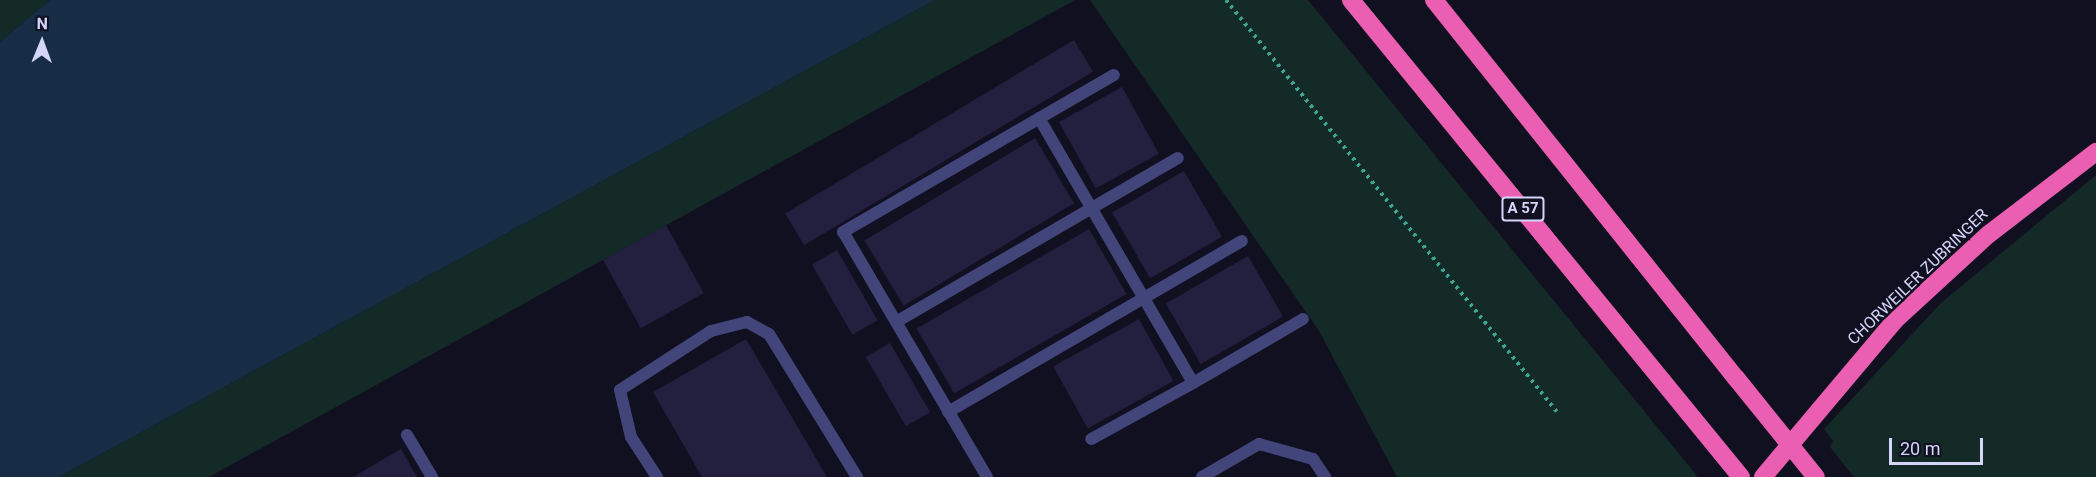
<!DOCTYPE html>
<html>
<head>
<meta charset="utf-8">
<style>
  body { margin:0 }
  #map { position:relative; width:2096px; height:477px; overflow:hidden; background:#111021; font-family:Roboto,sans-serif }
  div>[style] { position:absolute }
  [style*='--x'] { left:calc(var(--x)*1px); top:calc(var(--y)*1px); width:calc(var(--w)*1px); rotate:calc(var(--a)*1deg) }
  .green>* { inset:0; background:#142a27 }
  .water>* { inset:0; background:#162d45 }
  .building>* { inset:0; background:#221f3f; transform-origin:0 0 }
  .path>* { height:4px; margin-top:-2px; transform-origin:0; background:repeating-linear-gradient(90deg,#3ea594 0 3px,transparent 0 7.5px) }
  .lane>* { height:12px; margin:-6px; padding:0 6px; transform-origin:6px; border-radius:6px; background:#41457a }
  .highway>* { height:18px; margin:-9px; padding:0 9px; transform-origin:9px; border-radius:9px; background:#ea5fb1 }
  .highway-bridge>* { height:18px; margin:-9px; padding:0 9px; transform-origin:9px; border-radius:9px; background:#ea5fb1 }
  span { translate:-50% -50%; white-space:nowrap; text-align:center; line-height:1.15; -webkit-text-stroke:5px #111021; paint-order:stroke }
  .shield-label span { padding:2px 4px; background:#111021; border:2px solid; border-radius:4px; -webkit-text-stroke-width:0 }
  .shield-label { font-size:15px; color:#d5d5fa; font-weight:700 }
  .street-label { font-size:16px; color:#d5d5fa }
  .north { position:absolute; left:12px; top:12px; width:60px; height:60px; -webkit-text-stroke:4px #111021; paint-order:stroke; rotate:1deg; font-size:16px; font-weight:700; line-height:24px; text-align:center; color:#d5d5fa }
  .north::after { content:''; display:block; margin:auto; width:21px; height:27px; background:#d5d5fa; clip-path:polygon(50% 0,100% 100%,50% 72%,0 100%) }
  .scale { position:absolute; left:1889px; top:438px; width:94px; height:27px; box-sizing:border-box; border:3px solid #d5d5fa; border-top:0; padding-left:8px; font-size:18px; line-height:21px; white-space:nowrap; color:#d5d5fa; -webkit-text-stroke:4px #111021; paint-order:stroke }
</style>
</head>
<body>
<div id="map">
  <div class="green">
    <div style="clip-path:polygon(0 0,50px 0,0 42px)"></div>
    <div style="clip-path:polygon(935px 0,1075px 0,209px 477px,59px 477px)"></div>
    <div style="clip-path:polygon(1090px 0,1308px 0,1698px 477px,1397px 477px,1319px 331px)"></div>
    <div style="clip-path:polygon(2096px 175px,2096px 477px,1854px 477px,1830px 447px,1833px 441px,1824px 429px,1941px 303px)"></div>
  </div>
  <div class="water">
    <div style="clip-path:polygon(50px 0,935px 0,59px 477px,0 477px,0 42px)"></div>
  </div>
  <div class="building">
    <div style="left:1074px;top:40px;width:37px;height:337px;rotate:59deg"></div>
    <div style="left:1122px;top:87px;width:76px;height:72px;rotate:61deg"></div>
    <div style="left:1035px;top:138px;width:76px;height:199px;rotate:59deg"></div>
    <div style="left:1184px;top:171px;width:76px;height:83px;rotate:60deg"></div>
    <div style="left:666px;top:225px;width:78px;height:72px;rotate:61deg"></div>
    <div style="left:1089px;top:229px;width:75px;height:199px;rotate:60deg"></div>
    <div style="left:837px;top:250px;width:81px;height:29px;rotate:60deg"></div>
    <div style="left:1248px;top:256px;width:70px;height:95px;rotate:60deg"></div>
    <div style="left:1139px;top:319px;width:71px;height:98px;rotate:61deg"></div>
    <div style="clip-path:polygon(746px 339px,827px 477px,702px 477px,653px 392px)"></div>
    <div style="left:890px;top:343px;width:80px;height:28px;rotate:60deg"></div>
    <div style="clip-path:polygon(401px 449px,417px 477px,353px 477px)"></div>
  </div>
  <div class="path">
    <div style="--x:1226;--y:0;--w:528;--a:51.22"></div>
  </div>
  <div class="lane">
    <div style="--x:1039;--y:118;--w:306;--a:59.8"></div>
    <div style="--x:1193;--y:383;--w:116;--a:151.2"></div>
    <div style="--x:896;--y:322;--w:326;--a:-30.2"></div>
    <div style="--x:1193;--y:383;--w:127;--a:-30.2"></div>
    <div style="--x:948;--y:412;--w:340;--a:-30.2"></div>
    <div style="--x:407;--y:435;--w:49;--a:59.2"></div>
    <div style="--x:657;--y:477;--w:48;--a:-123"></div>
    <div style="--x:631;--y:437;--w:48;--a:-103.2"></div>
    <div style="--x:620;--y:390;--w:108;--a:-33"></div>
    <div style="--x:711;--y:331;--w:37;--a:-14"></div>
    <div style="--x:747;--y:322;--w:25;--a:29"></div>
    <div style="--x:769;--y:334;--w:168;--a:58.4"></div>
    <div style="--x:987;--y:477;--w:284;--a:-120.4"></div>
    <div style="--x:843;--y:232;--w:313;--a:-30.1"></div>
    <div style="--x:1202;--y:477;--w:66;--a:-30.1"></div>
    <div style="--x:1259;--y:444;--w:56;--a:15.5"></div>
    <div style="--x:1313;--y:459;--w:22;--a:56"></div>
  </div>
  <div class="highway">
    <div style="--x:1351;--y:0;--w:616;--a:50.73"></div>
    <div style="--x:1434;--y:0;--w:484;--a:51.4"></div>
    <div style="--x:1763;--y:477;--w:205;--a:-49.9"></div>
    <div style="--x:1895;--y:320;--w:127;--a:-42.5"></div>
    <div style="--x:1989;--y:234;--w:135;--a:-37.5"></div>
  </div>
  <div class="highway-bridge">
    <div style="--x:1736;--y:378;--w:127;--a:51.1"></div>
  </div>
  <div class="shield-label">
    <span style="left:1523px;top:209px">A 57</span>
  </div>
  <div class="street-label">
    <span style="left:1918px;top:277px;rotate:-44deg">CHORWEILER ZUBRINGER</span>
  </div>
  <div class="north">N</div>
  <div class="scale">20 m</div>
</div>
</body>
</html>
